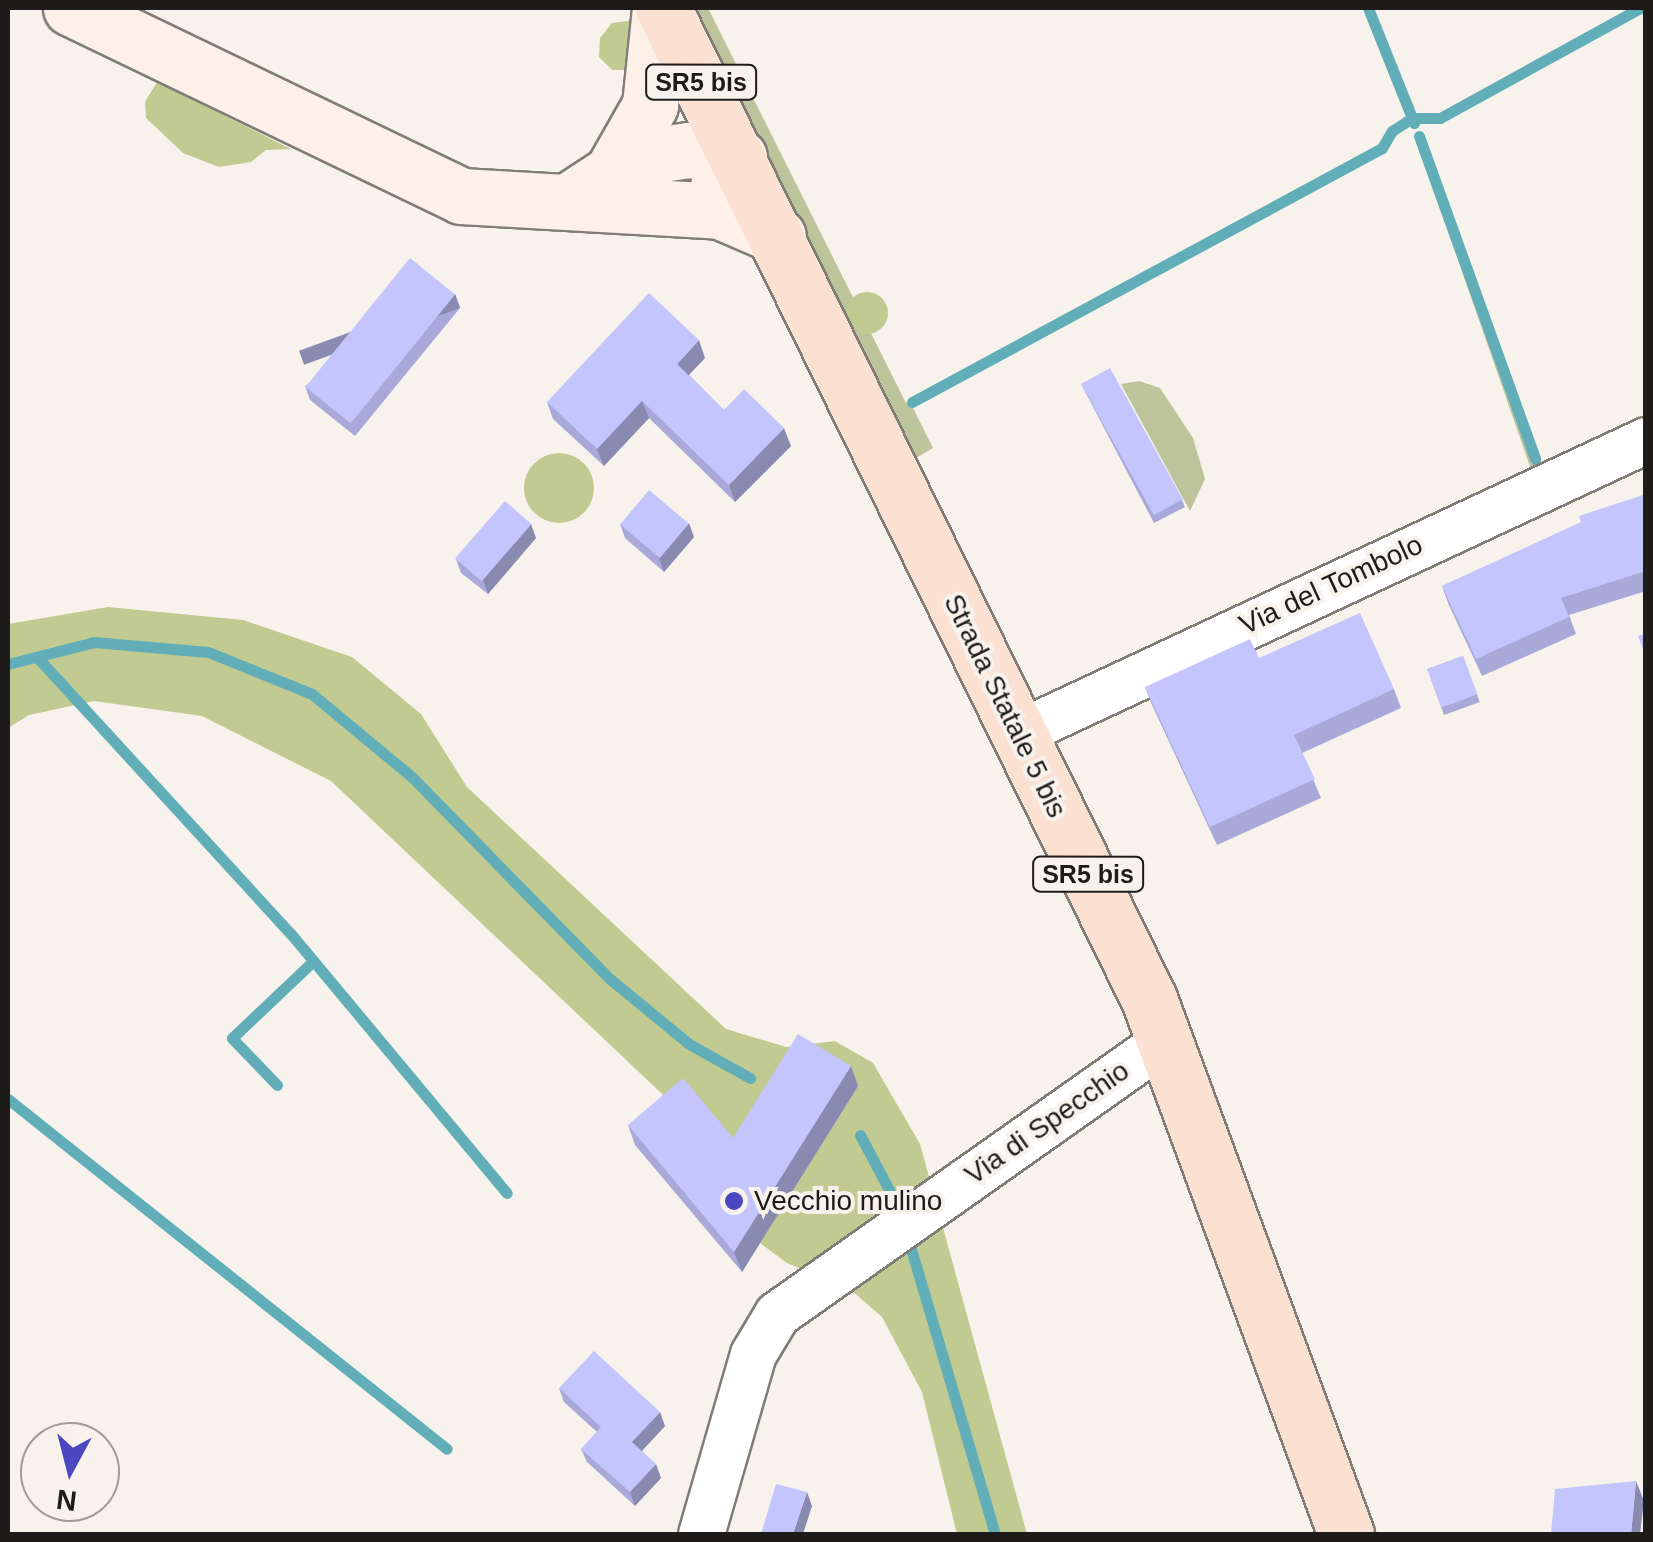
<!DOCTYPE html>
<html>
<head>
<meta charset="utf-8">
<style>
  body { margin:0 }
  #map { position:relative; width:1653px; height:1542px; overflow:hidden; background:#f7f2ec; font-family:Helvetica,sans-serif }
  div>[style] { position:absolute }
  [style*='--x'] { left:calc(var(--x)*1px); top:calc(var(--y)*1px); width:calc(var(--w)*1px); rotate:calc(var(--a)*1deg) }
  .green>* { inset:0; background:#bdc49c }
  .forest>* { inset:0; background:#c1ca90 }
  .round { border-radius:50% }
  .stream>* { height:11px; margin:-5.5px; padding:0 5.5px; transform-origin:5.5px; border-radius:5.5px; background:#61aeb9 }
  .roads { filter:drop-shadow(2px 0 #807d77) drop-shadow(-2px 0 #807d77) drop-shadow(0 2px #807d77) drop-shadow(0 -2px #807d77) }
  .street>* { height:45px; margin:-22.5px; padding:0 22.5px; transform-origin:22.5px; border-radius:22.5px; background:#fff }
  .secondary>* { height:55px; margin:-27.5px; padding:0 27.5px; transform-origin:27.5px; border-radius:27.5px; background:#fdf0e8 }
  .primary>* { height:55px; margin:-27.5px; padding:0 27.5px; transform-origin:27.5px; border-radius:27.5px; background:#fbe1d2 }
  .wall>* { inset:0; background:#a8a9d9; transform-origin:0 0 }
  .shaded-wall>* { inset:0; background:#888ab0; transform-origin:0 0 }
  .building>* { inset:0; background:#c3c5fc; transform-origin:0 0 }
  .dots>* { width:28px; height:28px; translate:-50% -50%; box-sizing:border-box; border:5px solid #f7f2ec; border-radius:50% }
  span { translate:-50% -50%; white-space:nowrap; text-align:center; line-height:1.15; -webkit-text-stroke:8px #f7f2ec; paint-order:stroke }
  .shield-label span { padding:2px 8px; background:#f7f2ec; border:2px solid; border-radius:8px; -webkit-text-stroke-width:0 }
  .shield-label { font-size:25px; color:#1e1c1a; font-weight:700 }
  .street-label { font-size:28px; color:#1e1c1a }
  .poi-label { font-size:28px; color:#1e1c1a }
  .left { translate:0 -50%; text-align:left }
  .frame { position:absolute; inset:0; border:10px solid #1e1c1a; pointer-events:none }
  .north { position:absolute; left:20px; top:1422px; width:100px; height:100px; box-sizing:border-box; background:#f7f2ec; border:2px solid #a09c98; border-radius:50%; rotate:187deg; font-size:28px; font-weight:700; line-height:40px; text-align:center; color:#1e1c1a }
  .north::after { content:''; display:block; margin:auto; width:35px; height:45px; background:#4c47be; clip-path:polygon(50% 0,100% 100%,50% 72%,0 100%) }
</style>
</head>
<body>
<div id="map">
  <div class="green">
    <div style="clip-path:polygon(687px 8px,708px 8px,906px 403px,1381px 146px,1407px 118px,1365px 8px,1373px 8px,1414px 115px,1439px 116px,1645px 8px,1441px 120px,1416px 119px,1402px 127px,1385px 148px,911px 404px,933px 448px,911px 461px)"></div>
    <div style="clip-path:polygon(1422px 136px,1545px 474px,1534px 478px,1418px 145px)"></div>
    <div style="clip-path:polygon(1139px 381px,1160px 388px,1193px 438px,1205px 479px,1190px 511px,1121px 384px)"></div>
  </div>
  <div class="forest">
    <div style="clip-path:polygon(636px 20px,627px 70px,612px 70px,599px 57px,600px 38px,612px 23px)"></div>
    <div style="clip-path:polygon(157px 82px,291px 149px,266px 150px,251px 162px,219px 167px,183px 153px,146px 118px,145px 102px)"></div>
    <div class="round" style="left:846px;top:292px;width:42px;height:42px"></div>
    <div class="round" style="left:524px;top:453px;width:70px;height:70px"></div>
    <div style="clip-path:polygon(108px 607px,243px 620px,352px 657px,421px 714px,467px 787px,726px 1029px,786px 1047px,835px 1041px,873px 1063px,920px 1144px,1027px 1534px,957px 1534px,922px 1392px,882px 1317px,850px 1289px,787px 1263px,760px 1243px,740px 1159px,678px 1109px,331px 781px,202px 716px,94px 701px,29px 715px,8px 728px,8px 624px)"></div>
  </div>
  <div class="stream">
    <div style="--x:1368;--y:8;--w:124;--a:68.2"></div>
    <div style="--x:1419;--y:136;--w:343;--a:70.2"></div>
    <div style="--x:912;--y:402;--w:534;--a:-28.39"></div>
    <div style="--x:1382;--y:148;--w:20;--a:-60"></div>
    <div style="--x:1392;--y:131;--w:24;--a:-33"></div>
    <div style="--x:1412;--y:118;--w:28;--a:0"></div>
    <div style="--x:1440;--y:118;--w:228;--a:-28.8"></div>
    <div style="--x:37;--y:657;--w:376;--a:47.5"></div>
    <div style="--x:291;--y:934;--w:337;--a:50.2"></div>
    <div style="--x:8;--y:664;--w:89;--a:-14.3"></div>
    <div style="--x:94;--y:642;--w:114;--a:5"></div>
    <div style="--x:208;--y:652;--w:112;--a:22"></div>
    <div style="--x:312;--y:694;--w:130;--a:39.7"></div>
    <div style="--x:412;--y:777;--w:283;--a:45.6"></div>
    <div style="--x:610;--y:979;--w:102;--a:39.4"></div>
    <div style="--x:689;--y:1044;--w:70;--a:29.1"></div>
    <div style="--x:277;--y:1085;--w:65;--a:-133.8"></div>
    <div style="--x:232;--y:1038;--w:112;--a:-43.5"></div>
    <div style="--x:8;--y:1099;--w:561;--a:38.56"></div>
    <div style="--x:860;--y:1135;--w:77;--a:62.1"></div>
    <div style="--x:909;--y:1242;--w:304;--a:73.6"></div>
  </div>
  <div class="roads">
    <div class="street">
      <div style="--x:1018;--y:733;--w:693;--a:-25.01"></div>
      <div style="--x:701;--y:1534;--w:187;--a:-73.9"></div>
      <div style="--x:753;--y:1354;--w:47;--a:-59"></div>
      <div style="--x:777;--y:1314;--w:477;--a:-35.2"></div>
    </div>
    <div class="secondary">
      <div style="--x:71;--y:8;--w:433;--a:25.7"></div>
      <div style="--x:461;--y:196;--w:259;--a:3.3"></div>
      <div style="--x:720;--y:211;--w:63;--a:23.3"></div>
      <div style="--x:612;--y:172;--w:77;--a:-60.4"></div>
      <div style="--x:650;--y:105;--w:98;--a:-84.1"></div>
      <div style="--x:573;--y:198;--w:73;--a:-33.3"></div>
      <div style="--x:634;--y:158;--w:55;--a:-8.4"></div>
      <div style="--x:688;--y:150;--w:51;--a:7.8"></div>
      <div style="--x:739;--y:157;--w:37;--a:125"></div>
    </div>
    <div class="primary">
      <div style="--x:663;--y:8;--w:1104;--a:63.88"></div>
      <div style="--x:1149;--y:999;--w:570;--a:69.79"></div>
    </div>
  </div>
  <div class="wall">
    <div style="clip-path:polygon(455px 294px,460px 308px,355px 436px,310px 400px,305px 386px)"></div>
    <div style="clip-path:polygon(705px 358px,689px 375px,724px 410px,791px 446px,735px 502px,649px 418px,604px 466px,553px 419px,547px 402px)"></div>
    <div style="clip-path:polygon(1081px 384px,1182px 500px,1185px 507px,1154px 523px)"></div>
    <div style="clip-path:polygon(1646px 494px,1646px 591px,1569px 615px,1576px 634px,1482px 676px,1448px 603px,1442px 586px)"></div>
    <div style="clip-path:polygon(620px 524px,694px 537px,664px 572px,625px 538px)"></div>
    <div style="clip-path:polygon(536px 538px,488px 594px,461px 573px,456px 559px)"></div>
    <div style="left:1463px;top:656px;width:49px;height:38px;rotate:70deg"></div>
    <div style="clip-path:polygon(1259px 658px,1394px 689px,1401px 708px,1302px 753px,1321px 798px,1217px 845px,1152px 705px,1145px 687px)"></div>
    <div style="clip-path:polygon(851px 1066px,858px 1086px,742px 1272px,635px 1145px,628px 1125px,733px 1138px)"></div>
    <div style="clip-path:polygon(559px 1388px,665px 1426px,642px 1451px,661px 1478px,635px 1506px,587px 1462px,581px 1449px,597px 1432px,564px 1402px)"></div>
  </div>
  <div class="shaded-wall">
    <div style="left:455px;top:294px;width:15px;height:166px;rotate:70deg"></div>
    <div style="clip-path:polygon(699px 340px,705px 358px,683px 381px,677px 364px)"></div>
    <div style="clip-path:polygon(642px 401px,649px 418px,604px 466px,597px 449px)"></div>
    <div style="clip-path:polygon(784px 428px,791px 446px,735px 502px,729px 485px)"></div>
    <div style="clip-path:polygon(689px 523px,694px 537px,664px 572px,659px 558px)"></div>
    <div style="clip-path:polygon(531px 524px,536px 538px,488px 594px,483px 580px)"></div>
    <div style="clip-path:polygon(851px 1066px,858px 1086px,742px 1272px,734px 1252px)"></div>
    <div style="clip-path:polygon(660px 1412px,665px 1426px,637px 1456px,632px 1442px)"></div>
    <div style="clip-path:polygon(656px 1464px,661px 1478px,635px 1506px,630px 1492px)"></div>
    <div style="clip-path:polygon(1636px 1481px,1644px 1501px,1640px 1534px,1631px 1534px)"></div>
    <div style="clip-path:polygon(807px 1492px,812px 1506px,803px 1534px,793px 1534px)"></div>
  </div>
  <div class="building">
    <div style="left:410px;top:258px;width:58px;height:166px;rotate:39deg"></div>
    <div style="clip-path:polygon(649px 293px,699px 340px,677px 364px,724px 410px,744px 389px,784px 428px,729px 485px,642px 401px,597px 449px,547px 402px)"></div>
    <div style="left:1110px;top:368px;width:150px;height:33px;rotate:61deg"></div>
    <div style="left:649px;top:490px;width:52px;height:45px;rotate:40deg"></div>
    <div style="clip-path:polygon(1646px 494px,1646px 571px,1561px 598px,1569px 617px,1476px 659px,1442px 586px,1581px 522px,1579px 516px)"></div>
    <div style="left:505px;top:501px;width:35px;height:76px;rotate:41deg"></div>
    <div style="clip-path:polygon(1360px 613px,1394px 689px,1294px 735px,1315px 779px,1210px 827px,1145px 687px,1250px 639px,1259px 658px)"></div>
    <div style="clip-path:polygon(1646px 633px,1646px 658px,1638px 636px)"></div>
    <div style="left:1463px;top:656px;width:41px;height:38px;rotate:70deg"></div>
    <div style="clip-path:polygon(798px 1034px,851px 1066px,734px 1252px,628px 1125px,683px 1078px,733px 1138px)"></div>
    <div style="clip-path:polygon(594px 1351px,660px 1412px,632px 1442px,656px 1464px,630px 1492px,581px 1449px,601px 1427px,559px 1388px)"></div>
    <div style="clip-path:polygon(1636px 1481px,1631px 1534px,1551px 1534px,1555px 1489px)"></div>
    <div style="clip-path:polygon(776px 1484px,807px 1492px,793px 1534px,761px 1534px)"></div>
  </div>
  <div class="dots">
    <div style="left:734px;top:1201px;background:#4c47be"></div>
  </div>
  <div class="shield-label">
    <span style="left:701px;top:82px">SR5 bis</span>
    <span style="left:1088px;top:874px">SR5 bis</span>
  </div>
  <div class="street-label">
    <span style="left:1331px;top:585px;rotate:-25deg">Via del Tombolo</span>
    <span style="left:1005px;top:706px;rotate:64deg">Strada Statale 5 bis</span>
    <span style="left:1047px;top:1123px;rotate:-35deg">Via di Specchio</span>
  </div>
  <div class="poi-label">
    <span class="left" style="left:754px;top:1201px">Vecchio mulino</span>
  </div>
  <div class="frame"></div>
  <div class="north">N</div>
</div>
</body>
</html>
